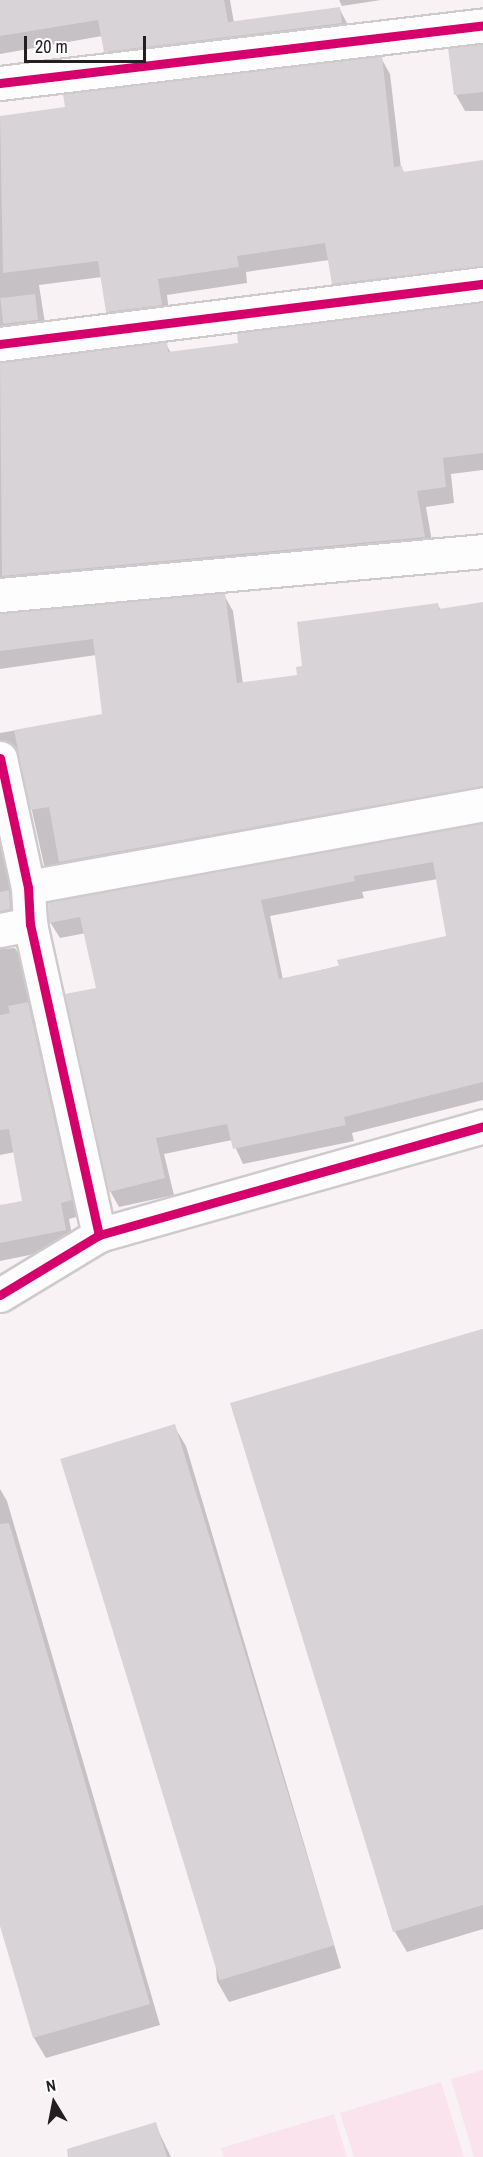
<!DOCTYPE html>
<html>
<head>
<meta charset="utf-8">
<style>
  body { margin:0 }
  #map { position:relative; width:483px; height:2157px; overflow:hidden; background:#f8f2f5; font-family:"Archivo Narrow",sans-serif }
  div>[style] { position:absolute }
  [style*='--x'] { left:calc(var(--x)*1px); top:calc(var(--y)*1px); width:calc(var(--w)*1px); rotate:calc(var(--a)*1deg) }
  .green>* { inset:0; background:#fbe3ed }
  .shadow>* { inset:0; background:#0003 }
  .building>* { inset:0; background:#d8d3d6; transform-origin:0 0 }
  .roads { filter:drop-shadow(2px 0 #cfcacc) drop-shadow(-2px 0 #cfcacc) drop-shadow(0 2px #cfcacc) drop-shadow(0 -2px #cfcacc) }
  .minor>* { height:33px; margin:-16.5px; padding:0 16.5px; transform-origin:16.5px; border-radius:16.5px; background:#fefdfe }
  .cycleway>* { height:9px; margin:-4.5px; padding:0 4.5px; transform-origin:4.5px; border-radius:4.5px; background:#d6006c }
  span { translate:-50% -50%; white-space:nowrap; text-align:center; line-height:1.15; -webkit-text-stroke:4.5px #fff; paint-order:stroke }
  .north { position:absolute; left:24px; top:2073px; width:60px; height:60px; -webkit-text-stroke:4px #fff; paint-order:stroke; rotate:350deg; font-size:16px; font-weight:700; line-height:24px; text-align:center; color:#231f21 }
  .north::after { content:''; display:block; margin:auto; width:21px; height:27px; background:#231f21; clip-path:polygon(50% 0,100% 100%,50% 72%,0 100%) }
  .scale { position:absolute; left:24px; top:36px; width:122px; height:27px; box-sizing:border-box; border:3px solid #231f21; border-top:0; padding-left:8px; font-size:18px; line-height:21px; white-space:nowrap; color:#231f21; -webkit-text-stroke:4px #fff; paint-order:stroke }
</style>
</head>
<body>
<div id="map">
  <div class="green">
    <div style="clip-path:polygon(483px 2070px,483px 2157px,474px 2157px,451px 2079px)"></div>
    <div style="clip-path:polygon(441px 2082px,464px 2157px,354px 2157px,340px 2113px)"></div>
    <div style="clip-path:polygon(334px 2114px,347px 2157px,224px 2157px,221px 2148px)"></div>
  </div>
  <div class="shadow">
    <div style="clip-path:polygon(0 0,230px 0,234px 23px,339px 8px,348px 25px,114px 67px,102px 36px,0 54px)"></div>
    <div style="clip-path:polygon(339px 0,381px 0,342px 6px)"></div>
    <div style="clip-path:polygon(483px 44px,483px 111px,465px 111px,456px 95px,450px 49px)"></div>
    <div style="clip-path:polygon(381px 58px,390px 74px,401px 168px,405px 173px,483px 162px,483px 282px,342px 300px,333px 283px,329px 260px,246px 272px,247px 283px,167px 295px,170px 321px,117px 328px,108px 311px,102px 277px,39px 285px,47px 336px,0 344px,0 118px)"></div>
    <div style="clip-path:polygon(166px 344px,171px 353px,483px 344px,483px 470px,451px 474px,454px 503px,426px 507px,434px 553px,0 595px,0 363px)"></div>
    <div style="clip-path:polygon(224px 595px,233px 611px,243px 684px,299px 676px,437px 604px,441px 610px,483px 604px,483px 803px,53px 881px,44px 865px,21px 761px,17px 756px,5px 756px,0 760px,0 733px,104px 715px,96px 655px,0 669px,0 615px)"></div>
    <div style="clip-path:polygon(evenodd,483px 825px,483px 1100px,352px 1133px,354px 1141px,243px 1164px,232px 1140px,164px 1154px,174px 1195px,119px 1207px,110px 1191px,97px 989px,86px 933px,60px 938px,50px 922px,483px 825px,438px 879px,447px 938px,283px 980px,270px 916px,364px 898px,362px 892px,438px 879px)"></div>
    <div style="clip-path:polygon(0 830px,19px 925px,0 931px)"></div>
    <div style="clip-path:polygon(15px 948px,24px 964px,80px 1216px,69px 1219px,74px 1246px,0 1261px,0 1206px,24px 1202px,15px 1152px,0 1155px,0 949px)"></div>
    <div style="clip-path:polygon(483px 1329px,483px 1929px,407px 1952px,395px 1932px,232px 1404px)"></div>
    <div style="clip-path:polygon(174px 1426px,186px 1446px,341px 1968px,229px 2002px,217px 1981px)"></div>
    <div style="clip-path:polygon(0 1489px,7px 1501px,160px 2025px,46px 2058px,34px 2038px,0 1921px)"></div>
    <div style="clip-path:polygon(155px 2124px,171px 2157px,72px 2157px)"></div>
  </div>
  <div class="building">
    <div style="clip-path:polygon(0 0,224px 0,228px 22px,340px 7px,342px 23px,104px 52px,98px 20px,0 36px)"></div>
    <div style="clip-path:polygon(483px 44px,483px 92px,454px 95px,448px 48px)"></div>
    <div style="clip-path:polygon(382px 56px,394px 167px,402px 166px,403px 172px,483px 160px,483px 266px,332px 284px,325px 243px,237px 256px,239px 267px,158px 279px,162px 305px,106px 312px,98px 261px,3px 273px,0 116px,65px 107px,63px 94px)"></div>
    <div style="left:35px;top:294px;width:26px;height:35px;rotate:83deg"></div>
    <div style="clip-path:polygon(483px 303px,483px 453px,443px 458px,446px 487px,417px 491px,425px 537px,2px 576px,0 362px,167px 342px,168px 352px,238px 343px,237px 333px)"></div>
    <div style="clip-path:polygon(225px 593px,237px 683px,297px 675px,296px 667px,302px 666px,297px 622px,438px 603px,439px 609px,483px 602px,483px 786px,59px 862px,49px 807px,30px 810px,14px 730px,102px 714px,93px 639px,0 651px,0 613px)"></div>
    <div style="clip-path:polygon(evenodd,483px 823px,483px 1082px,344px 1117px,346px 1125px,233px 1149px,227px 1124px,156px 1138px,165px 1178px,109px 1192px,65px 994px,96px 988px,80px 917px,49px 923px,48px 902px,483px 823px,433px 862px,446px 936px,337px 960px,339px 966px,279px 979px,261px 900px,355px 881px,354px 876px,433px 862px)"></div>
    <div style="clip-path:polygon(9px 890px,10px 909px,0 911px,0 892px)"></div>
    <div style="clip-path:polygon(28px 1002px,72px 1200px,61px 1203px,66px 1230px,0 1243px,0 1205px,22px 1201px,9px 1129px,0 1130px,0 1015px,10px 1013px,8px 1006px)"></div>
    <div style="clip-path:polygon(483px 1329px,483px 1905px,393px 1932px,230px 1403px)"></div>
    <div style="left:175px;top:1424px;width:545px;height:120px;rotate:73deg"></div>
    <div style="clip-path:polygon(9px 1523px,150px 2004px,33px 2038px,0 1926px,0 1524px)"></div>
    <div style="clip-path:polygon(156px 2122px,167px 2157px,68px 2157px,67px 2149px)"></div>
  </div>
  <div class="roads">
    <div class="minor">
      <div style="--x:0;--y:83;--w:486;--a:-6.8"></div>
      <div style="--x:0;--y:344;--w:487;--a:-7.1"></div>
      <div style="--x:0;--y:595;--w:485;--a:-5.2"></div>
      <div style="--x:0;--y:758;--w:132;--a:77.8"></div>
      <div style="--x:28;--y:887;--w:37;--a:87"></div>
      <div style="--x:30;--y:924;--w:319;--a:77.5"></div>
      <div style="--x:28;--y:887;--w:463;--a:-10.3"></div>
      <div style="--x:0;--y:930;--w:31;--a:-11"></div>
      <div style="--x:0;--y:1295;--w:116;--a:-31.2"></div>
      <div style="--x:99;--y:1235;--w:399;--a:-15.8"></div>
    </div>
  </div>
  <div class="cycleway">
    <div style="--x:0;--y:83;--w:486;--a:-6.8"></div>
    <div style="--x:0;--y:344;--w:487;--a:-7.1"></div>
    <div style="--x:0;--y:758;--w:132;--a:77.8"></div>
    <div style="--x:28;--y:887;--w:37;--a:87"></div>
    <div style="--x:30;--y:924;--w:319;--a:77.5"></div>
    <div style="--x:0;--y:1295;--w:116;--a:-31.2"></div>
    <div style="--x:99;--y:1235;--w:399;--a:-15.8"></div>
  </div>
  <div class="north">N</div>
  <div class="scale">20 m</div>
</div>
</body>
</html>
